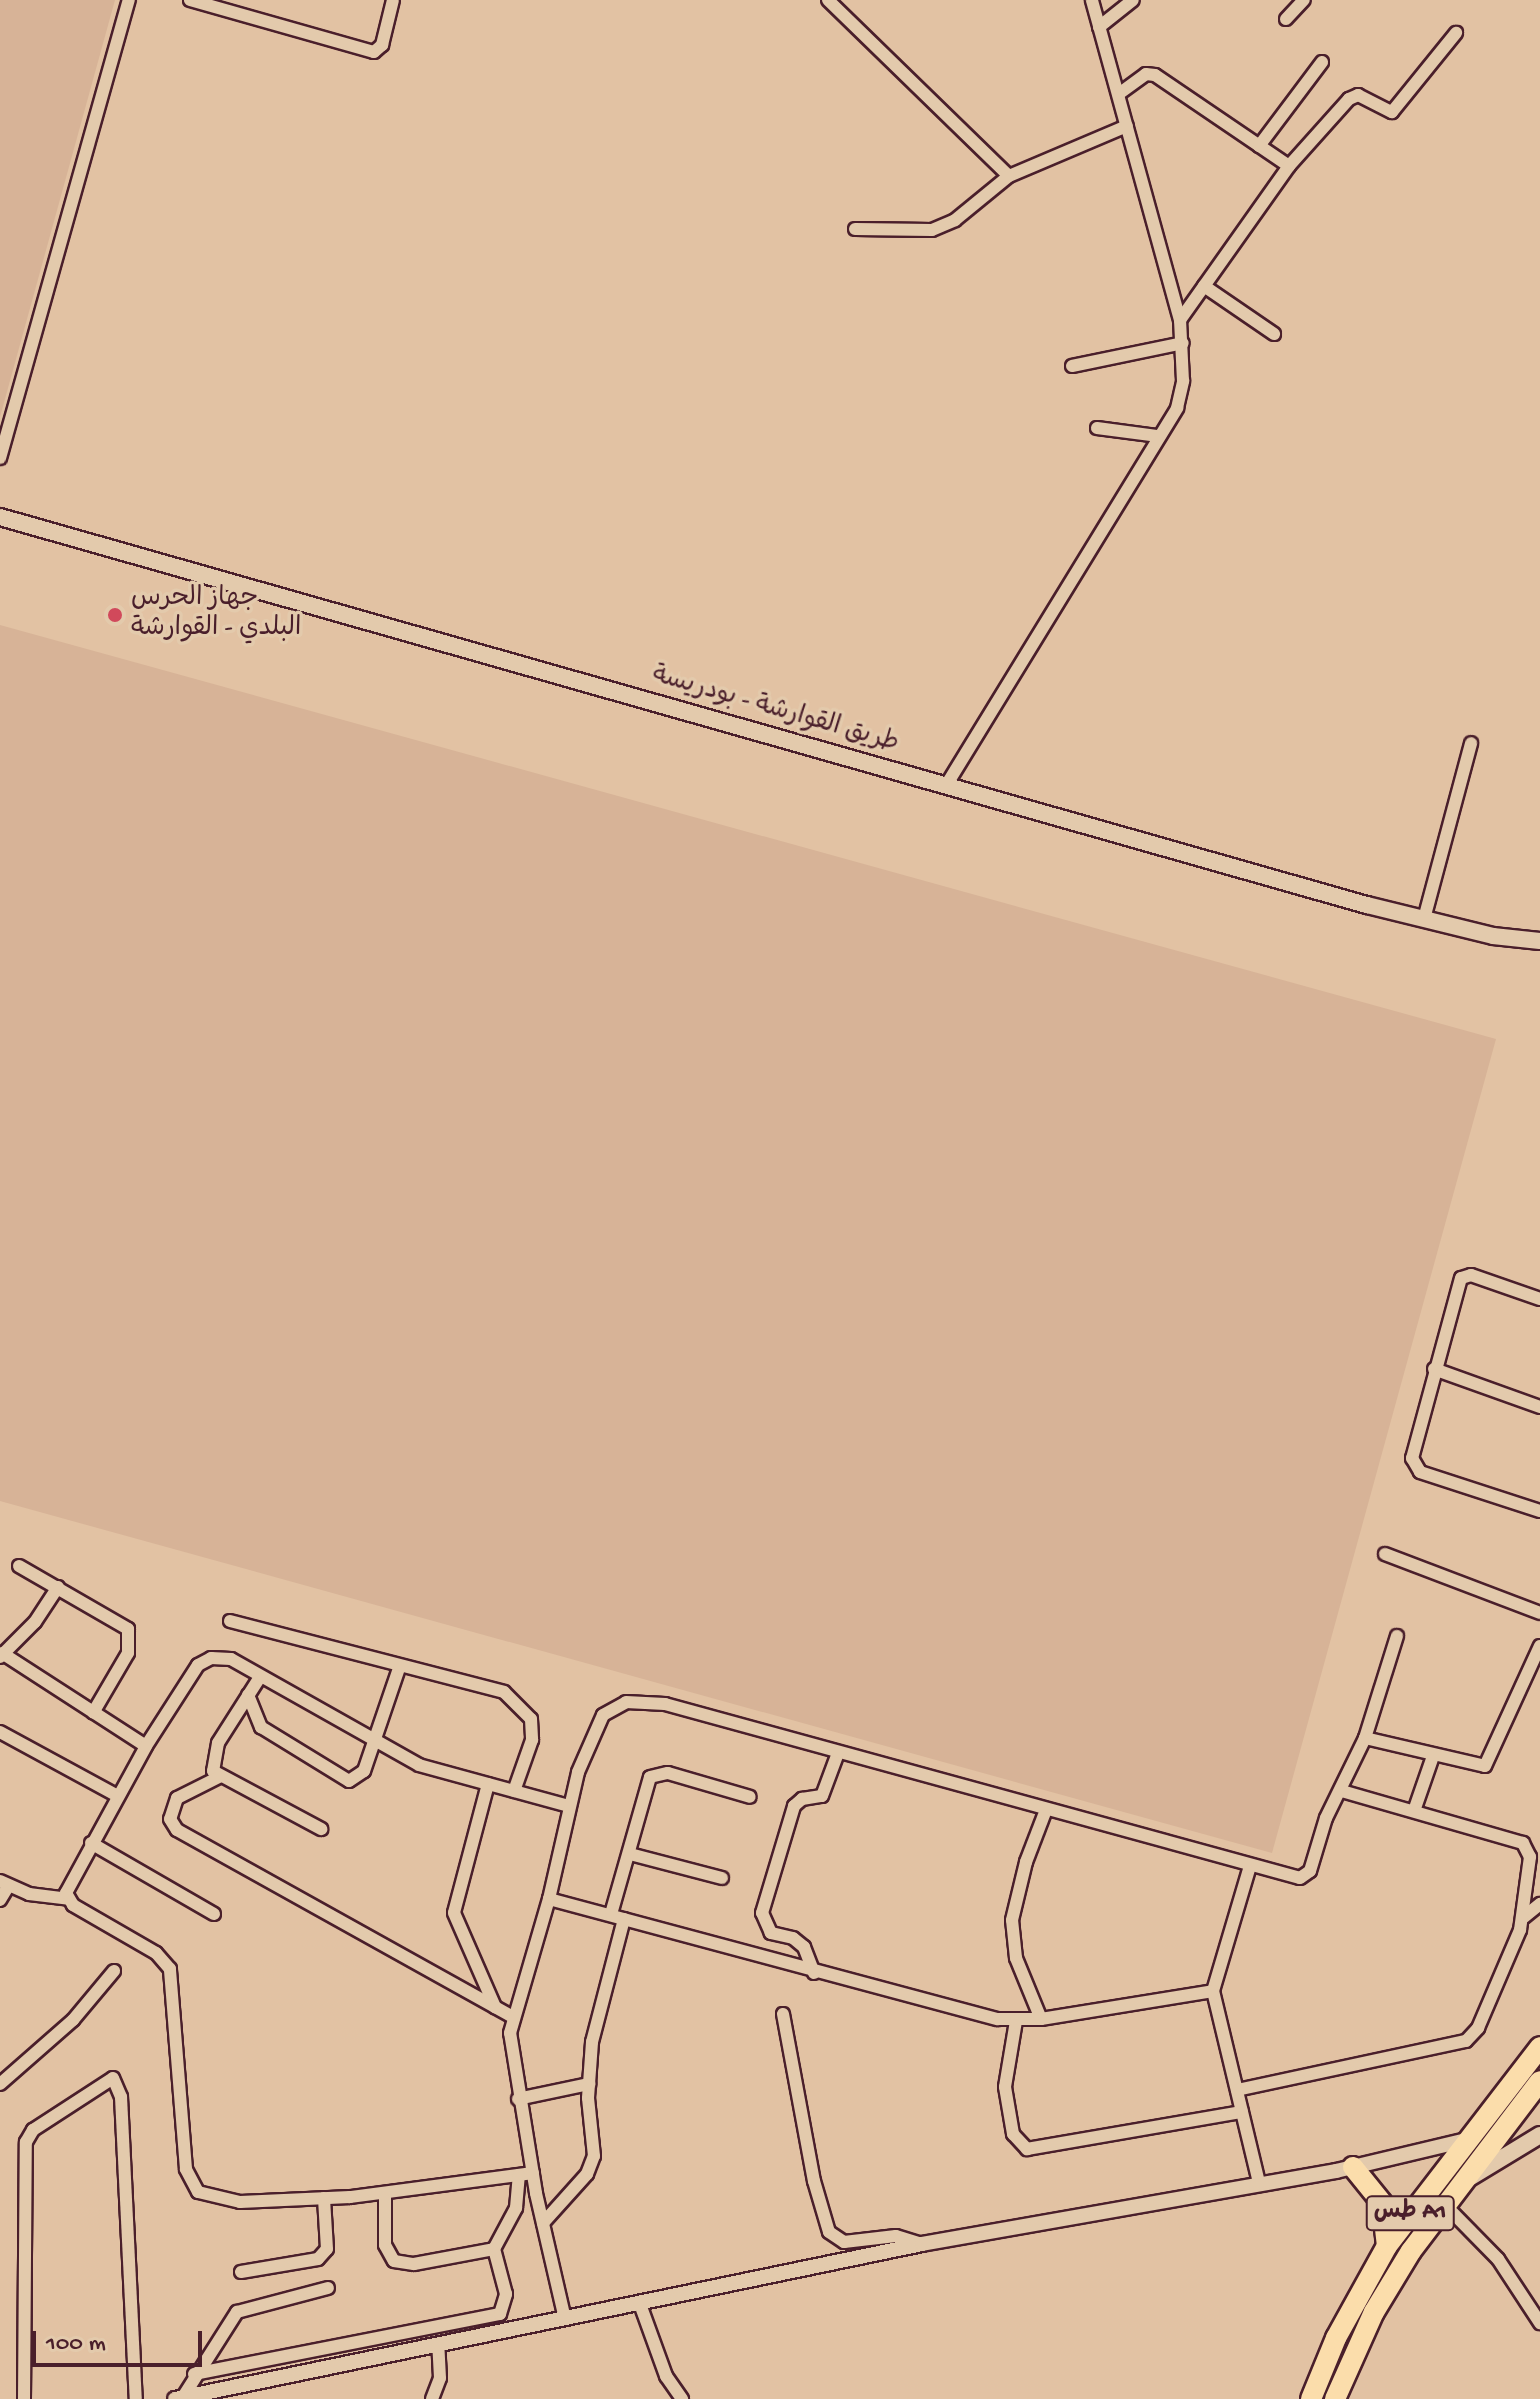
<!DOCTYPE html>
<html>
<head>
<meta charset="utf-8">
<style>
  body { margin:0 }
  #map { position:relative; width:1540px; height:2399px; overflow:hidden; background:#e2c2a3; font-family:"Gochi Hand","Playpen Sans Arabic",sans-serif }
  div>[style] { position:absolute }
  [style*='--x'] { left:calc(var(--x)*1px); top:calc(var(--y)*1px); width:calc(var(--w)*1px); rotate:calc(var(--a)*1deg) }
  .built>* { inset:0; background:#d7b397 }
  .roads { filter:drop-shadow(2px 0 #4a1f2b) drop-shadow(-2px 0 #4a1f2b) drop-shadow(0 2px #4a1f2b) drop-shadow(0 -2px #4a1f2b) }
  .minor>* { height:12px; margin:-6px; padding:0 6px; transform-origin:6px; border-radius:6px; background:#e3caac }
  .tertiary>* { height:14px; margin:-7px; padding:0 7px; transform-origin:7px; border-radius:7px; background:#e3caac }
  .secondary>* { height:16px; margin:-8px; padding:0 8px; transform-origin:8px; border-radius:8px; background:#e3caac }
  .trunk>* { height:20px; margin:-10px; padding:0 10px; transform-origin:10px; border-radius:10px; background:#fbddab }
  .dots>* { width:22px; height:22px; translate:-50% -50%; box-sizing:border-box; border:4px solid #e3caac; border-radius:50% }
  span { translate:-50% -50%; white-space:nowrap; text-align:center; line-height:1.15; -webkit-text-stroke:7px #e3caac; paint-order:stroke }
  .shield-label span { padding:2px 6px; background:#e3caac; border:2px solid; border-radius:6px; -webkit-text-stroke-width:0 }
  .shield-label { font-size:24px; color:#4a1f2b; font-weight:700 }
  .poi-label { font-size:26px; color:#4a1f2b }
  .left { translate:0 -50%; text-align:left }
  .street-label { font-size:26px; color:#4a1f2b }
  .scale { position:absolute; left:32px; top:2331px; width:170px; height:36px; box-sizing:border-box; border:4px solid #4a1f2b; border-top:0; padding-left:10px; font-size:24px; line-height:28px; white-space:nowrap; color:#4a1f2b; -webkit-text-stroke:6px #e3caac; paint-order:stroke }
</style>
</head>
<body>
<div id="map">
  <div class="built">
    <div style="clip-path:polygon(0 0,115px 0,0 417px)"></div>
    <div style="clip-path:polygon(0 625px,1496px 1039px,1272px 1853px,0 1501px)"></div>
  </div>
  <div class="roads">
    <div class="minor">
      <div style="--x:190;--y:0;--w:191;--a:15.8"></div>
      <div style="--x:374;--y:52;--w:11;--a:-41"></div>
      <div style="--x:382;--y:45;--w:46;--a:-76.3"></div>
      <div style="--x:828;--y:0;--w:252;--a:44.2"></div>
      <div style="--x:1009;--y:176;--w:128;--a:-23"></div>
      <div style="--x:1286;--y:19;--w:26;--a:-47"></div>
      <div style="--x:1099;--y:27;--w:43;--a:-38.5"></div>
      <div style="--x:1120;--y:93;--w:32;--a:-36"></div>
      <div style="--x:1146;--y:74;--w:9;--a:6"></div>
      <div style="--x:1155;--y:75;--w:162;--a:34.2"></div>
      <div style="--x:1259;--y:146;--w:105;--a:-53.1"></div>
      <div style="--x:855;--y:229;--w:77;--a:0.7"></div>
      <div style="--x:932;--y:230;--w:25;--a:-23"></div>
      <div style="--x:955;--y:220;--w:70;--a:-39.2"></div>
      <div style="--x:1204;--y:286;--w:85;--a:34.4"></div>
      <div style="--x:1180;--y:320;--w:189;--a:-54.7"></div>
      <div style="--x:1289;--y:166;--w:90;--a:-48.2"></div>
      <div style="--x:1349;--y:99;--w:10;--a:-24"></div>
      <div style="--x:1358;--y:95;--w:38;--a:27"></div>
      <div style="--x:1392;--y:112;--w:102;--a:-51"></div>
      <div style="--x:1072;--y:366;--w:113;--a:-11.7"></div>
      <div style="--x:1097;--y:428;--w:62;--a:7.5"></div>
      <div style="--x:0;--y:458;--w:476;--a:-74.3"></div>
      <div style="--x:947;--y:784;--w:441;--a:-58.5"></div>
      <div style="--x:1177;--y:408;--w:28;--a:-77"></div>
      <div style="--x:1183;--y:381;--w:61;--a:-92.8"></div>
      <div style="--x:1180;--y:320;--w:332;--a:-105.4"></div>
      <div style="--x:1424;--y:919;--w:182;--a:-75"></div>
      <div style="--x:1540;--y:1299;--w:73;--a:-160.8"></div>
      <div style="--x:1471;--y:1275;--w:10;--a:163"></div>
      <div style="--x:1461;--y:1278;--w:187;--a:105.2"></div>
      <div style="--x:1412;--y:1458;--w:16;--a:60"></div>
      <div style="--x:1420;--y:1472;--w:126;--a:18"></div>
      <div style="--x:1434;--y:1369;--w:113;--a:19.7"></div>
      <div style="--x:1385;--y:1554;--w:166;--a:20.8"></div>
      <div style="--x:19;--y:1566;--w:126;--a:30"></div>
      <div style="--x:128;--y:1629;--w:24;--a:90"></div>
      <div style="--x:128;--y:1653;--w:69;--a:120.3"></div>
      <div style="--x:230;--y:1621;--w:283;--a:14.5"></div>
      <div style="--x:504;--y:1692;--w:38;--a:45"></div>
      <div style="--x:531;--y:1719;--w:21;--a:87"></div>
      <div style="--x:532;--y:1740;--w:54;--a:109.4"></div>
      <div style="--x:2;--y:1653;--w:171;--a:32.9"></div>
      <div style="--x:0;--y:1657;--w:49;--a:-45"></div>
      <div style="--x:35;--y:1622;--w:42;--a:-56.7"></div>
      <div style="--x:260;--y:1677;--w:78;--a:122.5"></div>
      <div style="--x:218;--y:1743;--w:28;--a:100"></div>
      <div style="--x:213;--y:1771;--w:123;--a:28.2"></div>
      <div style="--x:248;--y:1695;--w:35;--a:68"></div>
      <div style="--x:261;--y:1727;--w:103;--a:31.5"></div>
      <div style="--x:349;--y:1781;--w:18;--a:-34"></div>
      <div style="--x:364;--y:1771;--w:109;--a:-71.2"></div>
      <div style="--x:0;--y:1732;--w:134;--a:28.5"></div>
      <div style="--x:1365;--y:1738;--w:123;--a:13.1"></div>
      <div style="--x:1485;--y:1766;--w:132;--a:-65.4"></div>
      <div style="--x:219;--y:1777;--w:47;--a:153.4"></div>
      <div style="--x:177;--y:1798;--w:22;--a:108"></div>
      <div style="--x:170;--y:1819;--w:13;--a:58"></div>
      <div style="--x:177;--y:1830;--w:385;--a:29.1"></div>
      <div style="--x:488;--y:1784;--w:133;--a:104.8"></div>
      <div style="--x:454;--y:1913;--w:103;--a:66.4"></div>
      <div style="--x:1414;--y:1811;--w:58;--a:-70.9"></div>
      <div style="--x:91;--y:1843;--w:142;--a:30"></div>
      <div style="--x:630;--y:1854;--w:95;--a:14.6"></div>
      <div style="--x:1250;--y:1866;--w:130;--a:106.5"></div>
      <div style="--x:1213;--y:1991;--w:196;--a:76.5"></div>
      <div style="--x:0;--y:1881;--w:32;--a:24"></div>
      <div style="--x:29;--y:1894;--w:38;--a:7"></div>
      <div style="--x:549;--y:1899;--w:465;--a:15"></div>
      <div style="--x:998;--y:2019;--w:43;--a:0"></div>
      <div style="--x:1041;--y:2019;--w:174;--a:-9.2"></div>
      <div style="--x:0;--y:1900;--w:17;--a:-59"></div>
      <div style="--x:611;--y:1914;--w:142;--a:-74.1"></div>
      <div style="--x:650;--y:1777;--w:18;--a:-13"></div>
      <div style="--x:668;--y:1773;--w:85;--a:16.3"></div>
      <div style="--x:1524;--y:1917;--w:21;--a:-39"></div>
      <div style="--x:814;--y:1973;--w:28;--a:-111"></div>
      <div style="--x:804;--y:1947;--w:14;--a:-141"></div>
      <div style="--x:793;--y:1938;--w:23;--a:-167"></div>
      <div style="--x:771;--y:1933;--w:22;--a:-114"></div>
      <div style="--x:762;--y:1913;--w:112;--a:-73.3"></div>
      <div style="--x:794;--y:1806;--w:11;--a:-41"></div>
      <div style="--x:802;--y:1799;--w:20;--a:-9"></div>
      <div style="--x:822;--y:1796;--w:46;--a:-69.6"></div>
      <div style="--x:783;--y:2014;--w:170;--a:79.5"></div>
      <div style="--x:814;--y:2181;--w:53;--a:73.6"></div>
      <div style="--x:829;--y:2232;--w:18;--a:34"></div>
      <div style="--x:844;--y:2242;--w:52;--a:-6.6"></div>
      <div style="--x:896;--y:2236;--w:27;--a:17"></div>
      <div style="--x:1041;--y:2019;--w:66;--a:-112.3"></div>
      <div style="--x:1016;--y:1958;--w:38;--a:-96"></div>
      <div style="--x:1012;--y:1920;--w:60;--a:-76.4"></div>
      <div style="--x:1026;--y:1862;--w:56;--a:-69"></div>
      <div style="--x:1016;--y:2021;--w:67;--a:99.5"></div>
      <div style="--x:1005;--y:2087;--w:48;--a:80.3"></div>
      <div style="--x:1013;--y:2134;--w:21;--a:47"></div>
      <div style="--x:1027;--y:2149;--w:218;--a:-9.8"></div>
      <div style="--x:0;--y:2084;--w:97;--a:-41.2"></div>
      <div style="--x:73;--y:2020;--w:64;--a:-50.1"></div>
      <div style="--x:1237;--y:2090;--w:234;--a:-12.1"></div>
      <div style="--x:1466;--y:2041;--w:18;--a:-47"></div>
      <div style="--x:1478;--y:2028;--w:107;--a:-66.8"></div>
      <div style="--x:1520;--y:1930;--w:74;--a:-82.2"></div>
      <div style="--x:1530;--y:1857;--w:16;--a:-117"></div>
      <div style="--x:1523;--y:1843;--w:188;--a:-164"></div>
      <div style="--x:518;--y:2099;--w:73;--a:-11.9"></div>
      <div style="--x:533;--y:2173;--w:185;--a:172.5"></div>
      <div style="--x:350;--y:2197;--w:110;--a:177.4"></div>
      <div style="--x:240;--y:2202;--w:43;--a:-166.6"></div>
      <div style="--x:198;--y:2192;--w:26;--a:-118"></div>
      <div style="--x:186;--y:2169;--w:201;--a:-94.6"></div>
      <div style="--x:170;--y:1969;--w:21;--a:-131"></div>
      <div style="--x:156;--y:1953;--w:96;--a:-150"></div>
      <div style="--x:73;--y:1905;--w:14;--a:-120"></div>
      <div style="--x:66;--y:1893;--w:167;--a:-61.4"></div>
      <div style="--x:146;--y:1746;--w:96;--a:-57.3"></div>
      <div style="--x:198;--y:1665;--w:15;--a:-28"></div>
      <div style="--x:211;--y:1658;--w:20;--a:3"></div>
      <div style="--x:231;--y:1659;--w:216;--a:29.4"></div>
      <div style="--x:419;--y:1765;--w:156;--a:15.3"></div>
      <div style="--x:385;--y:2194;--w:51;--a:90"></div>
      <div style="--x:385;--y:2245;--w:18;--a:61"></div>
      <div style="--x:394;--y:2261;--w:20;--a:9"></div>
      <div style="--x:414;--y:2264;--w:81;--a:-10.6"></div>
      <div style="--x:1444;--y:2204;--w:77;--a:45.5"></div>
      <div style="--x:1498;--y:2259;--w:77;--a:56.7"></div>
      <div style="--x:543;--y:2223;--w:66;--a:-48.1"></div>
      <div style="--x:587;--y:2174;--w:19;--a:-69"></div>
      <div style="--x:594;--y:2156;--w:58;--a:-95.9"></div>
      <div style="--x:588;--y:2098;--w:56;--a:-85.9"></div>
      <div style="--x:592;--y:2042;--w:127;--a:-75.4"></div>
      <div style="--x:241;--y:2272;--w:78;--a:-9.6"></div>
      <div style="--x:318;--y:2259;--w:13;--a:-48"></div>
      <div style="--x:327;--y:2249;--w:51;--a:-93.4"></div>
      <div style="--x:640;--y:2304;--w:77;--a:70.1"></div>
      <div style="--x:666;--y:2376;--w:28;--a:55"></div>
      <div style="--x:565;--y:2319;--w:129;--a:-103"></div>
      <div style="--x:536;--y:2193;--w:162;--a:-99.2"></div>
      <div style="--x:510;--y:2033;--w:140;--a:-73.8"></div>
      <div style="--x:549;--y:1899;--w:130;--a:-77.1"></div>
      <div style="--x:578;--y:1772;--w:62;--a:-66.3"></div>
      <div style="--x:603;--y:1715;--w:26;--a:-29"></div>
      <div style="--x:626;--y:1702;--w:39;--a:3"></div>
      <div style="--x:665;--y:1704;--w:658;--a:15.32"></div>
      <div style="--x:1300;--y:1878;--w:12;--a:-35"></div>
      <div style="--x:1310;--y:1871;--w:55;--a:-73.2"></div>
      <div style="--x:1326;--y:1818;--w:89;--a:-64"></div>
      <div style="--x:1365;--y:1738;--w:107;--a:-72.6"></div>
      <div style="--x:194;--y:2374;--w:312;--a:-11.1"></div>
      <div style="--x:500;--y:2314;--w:21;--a:-73"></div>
      <div style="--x:506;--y:2294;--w:47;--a:-104.9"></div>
      <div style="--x:494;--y:2249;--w:47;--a:-61.8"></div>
      <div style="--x:516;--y:2208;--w:33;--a:-85"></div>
      <div style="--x:183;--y:2397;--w:101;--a:-57.6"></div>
      <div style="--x:237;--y:2312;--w:94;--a:-14.8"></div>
      <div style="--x:24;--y:2399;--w:257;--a:-89.6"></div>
      <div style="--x:26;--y:2142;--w:14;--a:-60"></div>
      <div style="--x:33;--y:2130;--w:95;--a:-33"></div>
      <div style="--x:113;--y:2078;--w:21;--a:67"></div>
      <div style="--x:121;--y:2097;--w:302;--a:87.2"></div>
      <div style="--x:432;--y:2399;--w:22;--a:-69"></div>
      <div style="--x:440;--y:2378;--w:34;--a:-93"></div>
    </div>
    <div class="tertiary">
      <div style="--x:175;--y:2399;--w:763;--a:-11.72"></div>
      <div style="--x:922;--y:2244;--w:420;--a:-10"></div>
      <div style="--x:1336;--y:2171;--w:134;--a:-13.4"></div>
    </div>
    <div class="secondary">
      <div style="--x:0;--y:517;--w:1421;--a:15.85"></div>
      <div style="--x:1367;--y:905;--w:130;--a:13.8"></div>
      <div style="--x:1493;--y:936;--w:47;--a:6.1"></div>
      <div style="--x:1471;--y:2177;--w:81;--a:-31.3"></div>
    </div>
    <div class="trunk">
      <div style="--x:1353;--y:2167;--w:46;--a:51.1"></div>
      <div style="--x:1382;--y:2203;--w:43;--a:83.4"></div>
      <div style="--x:1311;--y:2399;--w:66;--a:-67.7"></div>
      <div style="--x:1336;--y:2338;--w:105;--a:-61"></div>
      <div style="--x:1387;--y:2246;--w:251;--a:-52.4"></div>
      <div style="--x:1335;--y:2399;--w:95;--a:-65.9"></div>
      <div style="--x:1374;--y:2312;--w:71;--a:-58.8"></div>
      <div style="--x:1411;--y:2251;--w:213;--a:-52.8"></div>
    </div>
  </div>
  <div class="dots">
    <div style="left:115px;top:615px;background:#d1495b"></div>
  </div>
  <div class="shield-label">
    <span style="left:1410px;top:2213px">طس A1</span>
  </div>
  <div class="poi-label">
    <span class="left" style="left:131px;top:615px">جهاز الحرس<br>البلدي - القوارشة</span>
  </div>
  <div class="street-label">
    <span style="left:775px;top:711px;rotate:16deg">طريق القوارشة - بودريسة</span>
  </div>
  <div class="scale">100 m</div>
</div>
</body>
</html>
